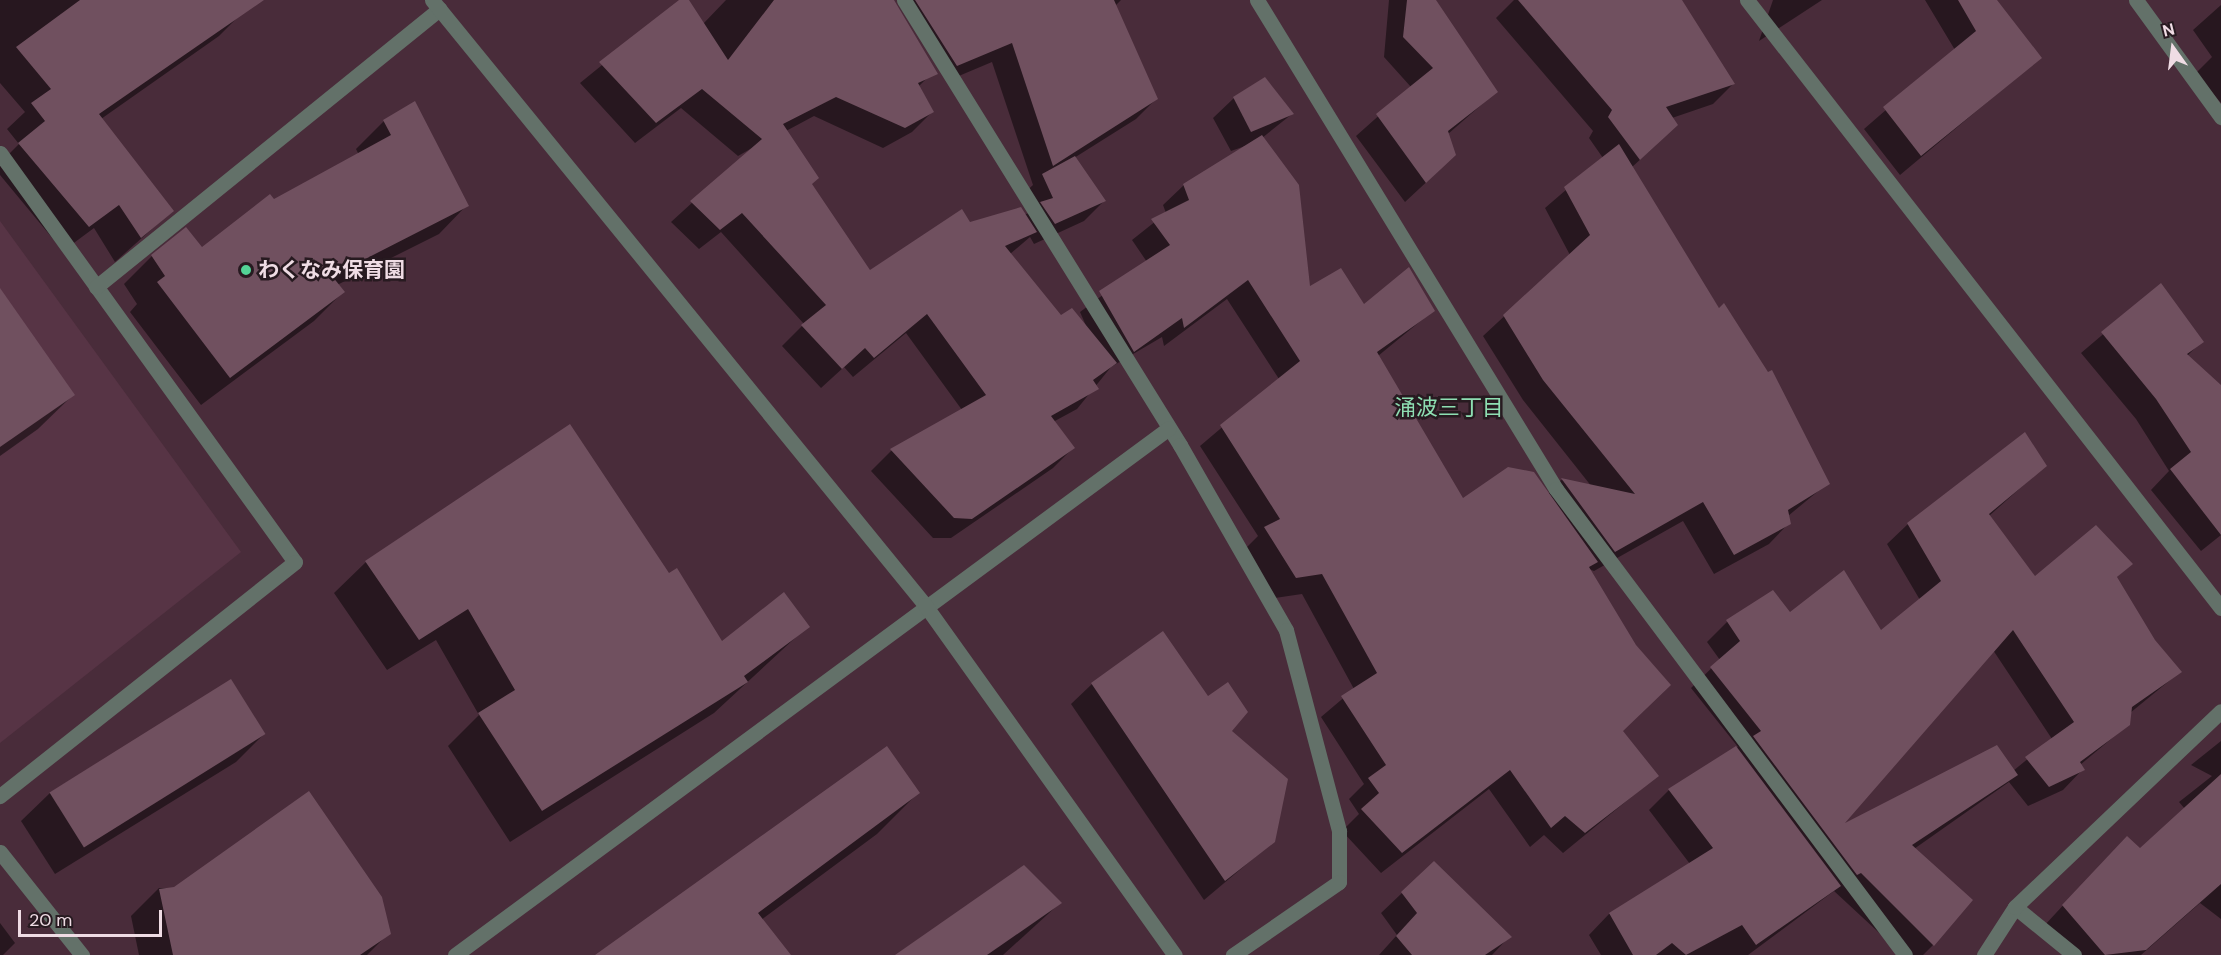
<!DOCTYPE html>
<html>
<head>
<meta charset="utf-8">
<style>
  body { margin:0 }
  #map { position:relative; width:2221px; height:955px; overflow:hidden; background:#492c3a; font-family:"DM Sans","Noto Sans JP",sans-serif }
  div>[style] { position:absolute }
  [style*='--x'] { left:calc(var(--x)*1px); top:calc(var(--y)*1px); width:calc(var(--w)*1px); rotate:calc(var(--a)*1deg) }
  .built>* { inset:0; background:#573445 }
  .shadow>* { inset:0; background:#0007 }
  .building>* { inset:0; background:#70505f; transform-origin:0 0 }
  .minor>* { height:15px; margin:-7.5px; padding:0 7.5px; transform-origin:7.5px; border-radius:7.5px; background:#637169 }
  .tertiary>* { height:15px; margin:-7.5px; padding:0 7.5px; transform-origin:7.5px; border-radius:7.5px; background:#637169 }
  .dots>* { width:16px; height:16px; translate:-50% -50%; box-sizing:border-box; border:3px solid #271a20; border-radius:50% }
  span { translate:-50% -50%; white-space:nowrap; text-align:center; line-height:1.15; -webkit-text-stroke:5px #271a20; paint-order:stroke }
  .poi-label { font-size:21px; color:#efdce4; font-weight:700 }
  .left { translate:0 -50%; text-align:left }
  .neighbourhood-label { font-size:22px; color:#8edeb2 }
  .north { position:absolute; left:2143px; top:18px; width:60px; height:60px; -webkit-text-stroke:4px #271a20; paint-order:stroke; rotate:346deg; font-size:16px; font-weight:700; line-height:24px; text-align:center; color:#efdce4 }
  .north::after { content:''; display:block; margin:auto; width:21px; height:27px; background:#efdce4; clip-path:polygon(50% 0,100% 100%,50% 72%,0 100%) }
  .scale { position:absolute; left:18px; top:910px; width:144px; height:27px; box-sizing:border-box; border:3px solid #efdce4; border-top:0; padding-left:8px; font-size:18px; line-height:21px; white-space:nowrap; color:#efdce4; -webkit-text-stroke:4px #271a20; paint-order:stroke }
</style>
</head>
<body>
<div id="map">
  <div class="built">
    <div style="clip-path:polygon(0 221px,241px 552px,0 743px)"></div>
  </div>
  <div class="shadow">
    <div style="clip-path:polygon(0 0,239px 0,244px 11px,219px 36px,101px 119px,172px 211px,115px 262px,94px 228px,63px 251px,0 175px,0 163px,19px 144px,7px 129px,25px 112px,0 83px)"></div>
    <div style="clip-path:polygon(682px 0,703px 24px,726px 0,858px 0,926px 79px,919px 86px,933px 111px,912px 132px,883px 148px,814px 116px,786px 131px,811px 185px,870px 272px,969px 224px,1031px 213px,1022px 195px,1033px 185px,992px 62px,954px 78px,904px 0,1121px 0,1115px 6px,1156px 99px,1136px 119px,1074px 158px,1104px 201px,1084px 221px,1034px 244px,1030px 237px,1010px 254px,1060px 317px,1087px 328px,1080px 312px,1147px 262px,1132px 240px,1166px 213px,1163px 205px,1184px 185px,1248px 145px,1231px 151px,1213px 118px,1234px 98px,1292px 114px,1262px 138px,1309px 289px,1363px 306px,1434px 310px,1378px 356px,1462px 500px,1548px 494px,1561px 480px,1592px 487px,1523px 400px,1483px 336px,1570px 255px,1545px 208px,1603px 158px,1589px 138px,1593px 131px,1496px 18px,1514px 0,1663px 0,1733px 84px,1713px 104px,1672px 118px,1656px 145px,1631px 168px,1828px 483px,1788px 516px,1789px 523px,1769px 544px,1714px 574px,1683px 521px,1594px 571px,1589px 569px,1622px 731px,1657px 776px,1563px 853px,1544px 835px,1530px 847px,1489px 789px,1381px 873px,1342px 831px,1359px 814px,1349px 799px,1364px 784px,1321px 717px,1354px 689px,1302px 594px,1275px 598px,1245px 549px,1258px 536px,1200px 446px,1279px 379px,1227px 299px,1164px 346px,1162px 337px,1111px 367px,1077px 409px,1053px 422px,1073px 448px,1053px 468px,951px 538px,933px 538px,871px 471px,891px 451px,962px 410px,906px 333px,853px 377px,844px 367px,821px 388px,782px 346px,804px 324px,721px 232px,699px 249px,671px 222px,752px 148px,738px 156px,681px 108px,635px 143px,580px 83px)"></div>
    <div style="clip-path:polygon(1389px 0,1434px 0,1496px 92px,1448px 134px,1434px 175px,1405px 202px,1356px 136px,1411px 87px,1384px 57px)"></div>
    <div style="clip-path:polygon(1773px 0,1822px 0,1759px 41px)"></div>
    <div style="clip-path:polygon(1925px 0,1995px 0,2040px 58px,1900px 175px,1864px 129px,1955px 50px)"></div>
    <div style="clip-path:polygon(2221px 5px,2221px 103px,2196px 73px,2212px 57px,2193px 30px)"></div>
    <div style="clip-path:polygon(384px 121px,467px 205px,439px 234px,337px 285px,343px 292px,314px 321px,201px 405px,130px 312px,137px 304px,124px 284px,152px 256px,202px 249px,274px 201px,359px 155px,356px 149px)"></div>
    <div style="clip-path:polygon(2161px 285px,2202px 341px,2187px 356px,2221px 387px,2221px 535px,2201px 551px,2151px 490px,2169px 471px,2136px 419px,2081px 353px)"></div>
    <div style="clip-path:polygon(0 290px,73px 395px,38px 429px,0 456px)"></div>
    <div style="clip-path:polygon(evenodd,2045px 466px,1989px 516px,2035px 578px,2130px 564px,2116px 578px,2154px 641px,2180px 672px,2130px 713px,2129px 724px,2080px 765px,2083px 769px,2063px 790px,2028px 806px,2009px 782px,1914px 849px,1971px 901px,1933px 945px,1923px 955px,1903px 955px,1834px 891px,1748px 955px,1601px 955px,1589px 935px,1609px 914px,1690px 864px,1649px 810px,1669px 790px,1738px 747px,1691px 688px,1720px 660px,1707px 642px,1727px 622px,1790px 614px,1881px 633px,1920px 600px,1887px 544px,1908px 524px,2045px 466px,1993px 650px,2052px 739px,2013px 771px,1839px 827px,1993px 650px)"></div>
    <div style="clip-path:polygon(366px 562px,722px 643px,808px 626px,714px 713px,510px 842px,448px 746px,479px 715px,436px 640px,387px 670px,334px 593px)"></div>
    <div style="clip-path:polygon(1092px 684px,1229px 731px,1274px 841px,1204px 900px,1071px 704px)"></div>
    <div style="clip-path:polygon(264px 734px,236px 762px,55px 874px,21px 821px,50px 793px)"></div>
    <div style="clip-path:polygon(2221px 741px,2221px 919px,2200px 903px,2141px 955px,2067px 955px,2043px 927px,2107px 858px,2140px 850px,2185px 809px,2179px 802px,2212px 776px,2191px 765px)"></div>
    <div style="clip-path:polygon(918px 793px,877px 834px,761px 920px,790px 955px,598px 955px)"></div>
    <div style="clip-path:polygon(159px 888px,175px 888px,227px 955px,139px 955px,131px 916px)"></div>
    <div style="clip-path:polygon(1402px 893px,1509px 937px,1492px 955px,1379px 955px,1397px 935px,1381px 913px)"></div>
    <div style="clip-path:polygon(1060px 903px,1003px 955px,898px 955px)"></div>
    <div style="clip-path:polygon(0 923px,15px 943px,3px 955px,0 955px)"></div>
    <div style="clip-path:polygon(389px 933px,367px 955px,254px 955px)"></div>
  </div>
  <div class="building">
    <div style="clip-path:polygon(80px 0,264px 0,99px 114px,174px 211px,141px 238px,119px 205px,89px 227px,18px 143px,45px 121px,31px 103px,51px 89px,16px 47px)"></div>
    <div style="clip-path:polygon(679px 0,689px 0,728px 60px,774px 0,894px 0,938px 74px,918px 83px,934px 112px,905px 128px,836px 97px,783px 124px,819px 178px,812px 184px,870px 270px,962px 209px,970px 222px,1021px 207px,1037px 232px,1005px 246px,1061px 315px,1072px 308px,1117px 363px,1093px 380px,1099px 389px,1051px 416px,1075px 448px,972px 519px,954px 518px,890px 449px,986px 395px,927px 314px,874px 358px,865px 348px,842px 369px,801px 325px,826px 305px,742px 213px,720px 230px,690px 201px,762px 139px,702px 89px,656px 123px,599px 62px)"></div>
    <div style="clip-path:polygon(915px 0,1114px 0,1158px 99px,1053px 166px,1012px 43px,957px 66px)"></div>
    <div style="clip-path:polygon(1407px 0,1436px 0,1498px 92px,1448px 131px,1456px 155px,1426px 183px,1376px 114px,1433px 68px,1403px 37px)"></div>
    <div style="clip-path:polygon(1518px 0,1682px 0,1735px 84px,1666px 107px,1678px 125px,1640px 160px,1608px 117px,1612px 110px)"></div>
    <div style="clip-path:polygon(1958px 0,1997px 0,2042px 58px,1921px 156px,1883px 107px,1976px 31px)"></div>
    <div style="clip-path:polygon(1265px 77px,1294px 114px,1251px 132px,1233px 97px)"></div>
    <div style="clip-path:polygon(415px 101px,469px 206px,332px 276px,345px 292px,230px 378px,157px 282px,165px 276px,151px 255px,186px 227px,202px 247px,270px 194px,274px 199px,391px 135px,383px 120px)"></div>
    <div style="clip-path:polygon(1262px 135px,1299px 185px,1310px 286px,1341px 268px,1364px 304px,1409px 267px,1435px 311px,1377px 352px,1463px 498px,1508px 467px,1534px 472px,1598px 562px,1589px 567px,1636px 645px,1671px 685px,1623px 731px,1659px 776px,1585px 833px,1565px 816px,1551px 828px,1510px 770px,1402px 853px,1361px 809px,1379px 793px,1368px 778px,1386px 765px,1341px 696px,1377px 673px,1322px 574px,1296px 578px,1264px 527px,1280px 519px,1220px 425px,1300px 361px,1248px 280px,1184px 328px,1182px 318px,1134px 352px,1099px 291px,1170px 245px,1151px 219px,1189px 200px,1183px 184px)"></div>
    <div style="clip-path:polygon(1619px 144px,1719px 308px,1724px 303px,1768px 372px,1772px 370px,1830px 484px,1788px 510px,1791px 524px,1734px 555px,1703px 502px,1615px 552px,1561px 478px,1635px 494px,1543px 380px,1503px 315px,1590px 235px,1564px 187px)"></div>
    <div style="clip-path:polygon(1075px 156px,1106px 201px,1055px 224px,1040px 202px,1053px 198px,1042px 174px)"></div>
    <div style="clip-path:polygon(2161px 283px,2204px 342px,2187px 354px,2221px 385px,2221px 535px,2170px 469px,2191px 452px,2156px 399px,2101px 332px)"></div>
    <div style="clip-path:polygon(0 288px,75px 395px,0 447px)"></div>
    <div style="clip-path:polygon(570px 424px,669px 573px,677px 568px,722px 641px,784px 592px,810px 627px,744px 676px,748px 682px,542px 811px,478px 713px,515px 690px,468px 609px,419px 640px,365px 561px)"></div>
    <div style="clip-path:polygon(2025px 432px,2047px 466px,1989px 514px,2035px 576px,2096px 525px,2133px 564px,2117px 577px,2155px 640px,2182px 672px,2132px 707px,2130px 725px,2080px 762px,2085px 770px,2049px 787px,2025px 757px,2074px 722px,2013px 630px,1845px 823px,1997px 745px,2018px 775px,1912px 845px,1973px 900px,1934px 946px,1861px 873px,1857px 875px,1753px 736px,1761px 731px,1710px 667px,1740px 641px,1726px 620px,1773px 590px,1790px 612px,1844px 570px,1881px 630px,1941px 581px,1907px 523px)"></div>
    <div style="clip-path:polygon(1163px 631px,1208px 696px,1228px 682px,1248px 712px,1232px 731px,1288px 779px,1275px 842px,1225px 881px,1091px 683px)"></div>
    <div style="left:231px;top:679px;width:65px;height:214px;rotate:58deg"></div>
    <div style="clip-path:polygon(887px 746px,920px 793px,758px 913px,791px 955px,595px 955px)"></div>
    <div style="clip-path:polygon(1736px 746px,1841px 886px,1756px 945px,1742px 925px,1686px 955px,1672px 943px,1656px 955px,1633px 955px,1609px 913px,1713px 848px,1668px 789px)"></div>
    <div style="clip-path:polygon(2221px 774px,2221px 884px,2146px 950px,2105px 955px,2062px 905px,2127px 836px,2140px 848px)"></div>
    <div style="clip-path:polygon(309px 791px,382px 897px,391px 934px,360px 955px,173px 955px,159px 889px,174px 887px)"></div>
    <div style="clip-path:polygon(1434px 861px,1512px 937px,1485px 955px,1412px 955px,1396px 936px,1417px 913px,1401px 892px)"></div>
    <div style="clip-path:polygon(1024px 865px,1062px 903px,987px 955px,895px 955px)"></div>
  </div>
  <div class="minor">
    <div style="--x:904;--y:0;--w:524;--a:58.19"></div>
    <div style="--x:1180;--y:445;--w:213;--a:60.2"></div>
    <div style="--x:1286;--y:630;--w:208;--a:75.2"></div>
    <div style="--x:1339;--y:831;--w:51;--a:90"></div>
    <div style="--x:1339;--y:882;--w:129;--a:145.4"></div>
    <div style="--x:1257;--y:0;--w:573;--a:58.56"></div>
    <div style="--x:1556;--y:489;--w:582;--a:53.17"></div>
    <div style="--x:1747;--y:0;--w:771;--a:52.06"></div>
    <div style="--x:2136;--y:0;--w:145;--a:54"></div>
    <div style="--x:0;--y:153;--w:504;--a:54.2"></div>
    <div style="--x:295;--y:562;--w:377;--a:141.6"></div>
    <div style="--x:96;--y:287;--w:442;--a:-39"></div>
    <div style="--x:0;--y:852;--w:132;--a:51.5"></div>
    <div style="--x:2015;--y:907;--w:76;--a:39.1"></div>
    <div style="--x:455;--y:955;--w:887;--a:-36.43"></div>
    <div style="--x:1984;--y:955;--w:57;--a:-57.1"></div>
    <div style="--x:2015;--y:907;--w:284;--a:-43.6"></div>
  </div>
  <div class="tertiary">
    <div style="--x:432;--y:0;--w:780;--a:50.82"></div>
    <div style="--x:925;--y:605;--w:430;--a:54.5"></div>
  </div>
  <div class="dots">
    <div style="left:246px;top:270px;background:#53d396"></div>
  </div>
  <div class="poi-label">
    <span class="left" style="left:258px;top:270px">わくなみ保育園</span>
  </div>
  <div class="neighbourhood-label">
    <span style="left:1449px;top:408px">涌波三丁目</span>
  </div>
  <div class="north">N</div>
  <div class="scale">20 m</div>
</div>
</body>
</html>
